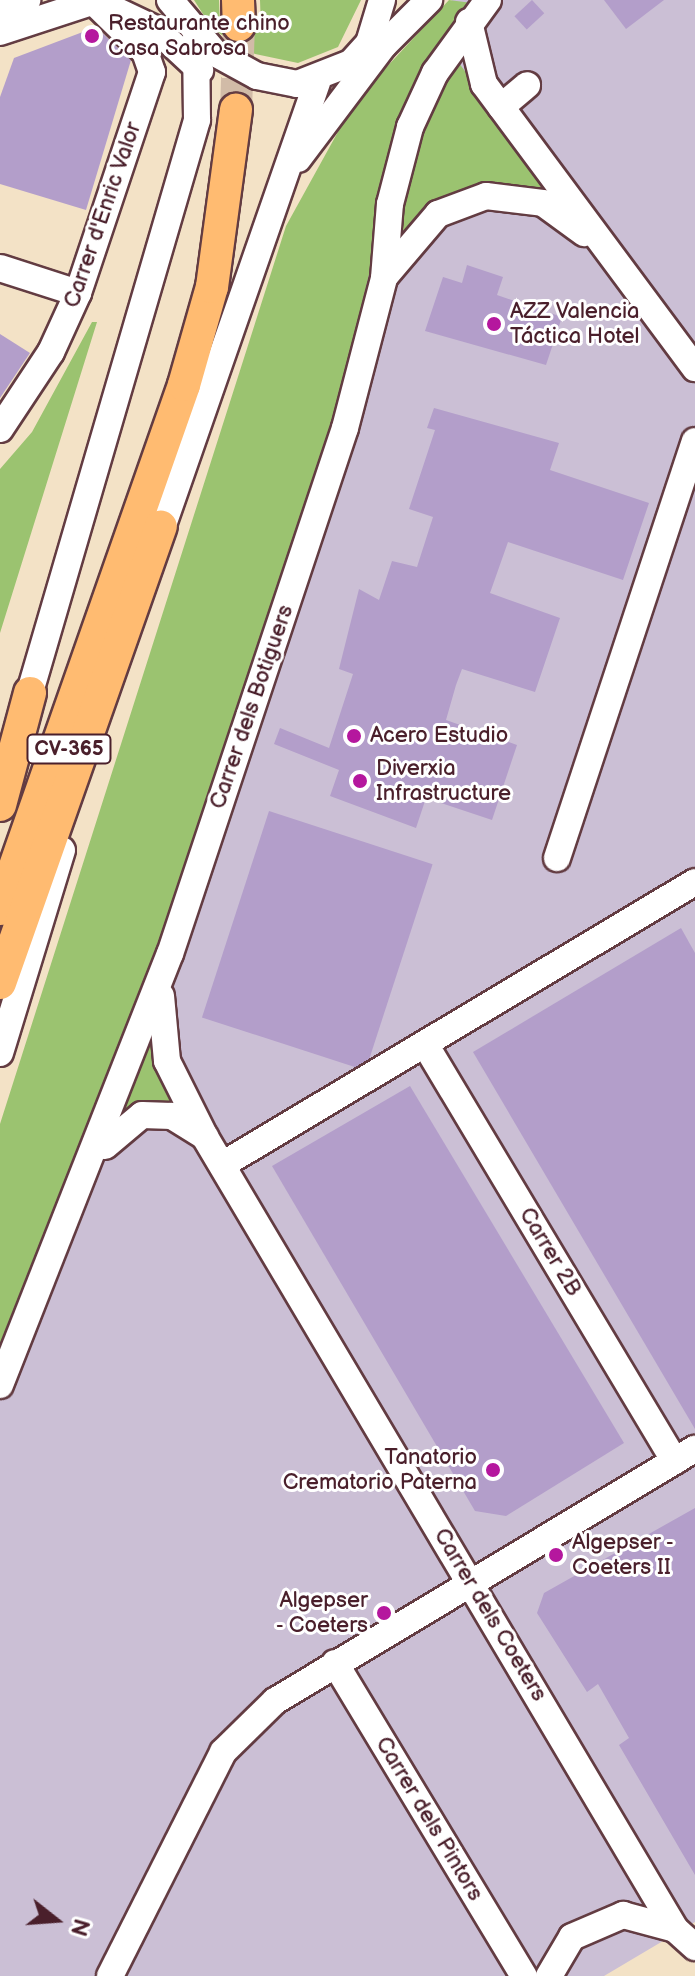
<!DOCTYPE html>
<html>
<head>
<meta charset="utf-8">
<style>
  body { margin:0 }
  #map { position:relative; width:695px; height:1976px; overflow:hidden; background:#f3e2c6; font-family:"Balsamiq Sans",sans-serif }
  div>[style] { position:absolute }
  [style*='--x'] { left:calc(var(--x)*1px); top:calc(var(--y)*1px); width:calc(var(--w)*1px); rotate:calc(var(--a)*1deg) }
  .industrial>* { inset:0; background:#cbbfd5 }
  .green>* { inset:0; background:#9bc370 }
  .building>* { inset:0; background:#b39eca; transform-origin:0 0 }
  .major-tunnel>* { height:32px; margin-top:-16px; transform-origin:0; background:repeating-linear-gradient(90deg,#d1bba7 0 32px,transparent 0 48px) }
  .roads { filter:drop-shadow(2px 0 #633c42) drop-shadow(-2px 0 #633c42) drop-shadow(0 2px #633c42) drop-shadow(0 -2px #633c42) }
  .minor>* { height:26px; margin:-13px; padding:0 13px; transform-origin:13px; border-radius:13px; background:#fff }
  .major>* { height:32px; margin:-16px; padding:0 16px; transform-origin:16px; border-radius:16px; background:#ffbb71 }
  .dots>* { width:22px; height:22px; translate:-50% -50%; box-sizing:border-box; border:4px solid #fff; border-radius:50% }
  span { translate:-50% -50%; white-space:nowrap; text-align:center; line-height:1.15; -webkit-text-stroke:6px #fff; paint-order:stroke }
  .shield-label span { padding:2px 6px; background:#fff; border:2px solid; border-radius:6px; -webkit-text-stroke-width:0 }
  .shield-label { font-size:20px; color:#4a1f2b; font-weight:700 }
  .poi-label { font-size:22px; color:#4a1f2b }
  .left { translate:0 -50%; text-align:left }
  .right { translate:-100% -50%; text-align:right }
  .street-label { font-size:22px; color:#4a1f2b }
  .north { position:absolute; left:16px; top:1880px; width:80px; height:80px; -webkit-text-stroke:6px #fff; paint-order:stroke; rotate:107deg; font-size:22px; font-weight:700; line-height:32px; text-align:center; color:#4a1f2b }
  .north::after { content:''; display:block; margin:auto; width:28px; height:36px; background:#4a1f2b; clip-path:polygon(50% 0,100% 100%,50% 72%,0 100%) }
</style>
</head>
<body>
<div id="map">
  <div class="industrial">
    <div style="clip-path:polygon(452px 0,695px 0,695px 1922px,604px 1976px,0 1976px,0 1289px)"></div>
  </div>
  <div class="green">
    <div style="clip-path:polygon(194px 0,219px 0,220px 27px,261px 29px,260px 0,361px 0,338px 47px,298px 63px,246px 52px,212px 28px)"></div>
    <div style="clip-path:polygon(449px 0,472px 3px,373px 258px,338px 403px,151px 965px,0 1350px,0 1124px,286px 226px,355px 101px)"></div>
    <div style="clip-path:polygon(456px 59px,556px 195px,422px 214px,398px 236px,420px 135px)"></div>
    <div style="clip-path:polygon(92px 322px,97px 322px,0 633px,0 469px,32px 432px)"></div>
    <div style="clip-path:polygon(149px 1037px,179px 1105px,120px 1113px)"></div>
  </div>
  <div class="building">
    <div style="left:532px;top:0;width:18px;height:24px;rotate:47deg"></div>
    <div style="clip-path:polygon(604px 0,664px 0,626px 29px)"></div>
    <div style="clip-path:polygon(96px 27px,131px 60px,86px 210px,0 184px,0 97px,14px 58px)"></div>
    <div style="clip-path:polygon(467px 265px,503px 277px,497px 295px,562px 317px,546px 365px,425px 331px,443px 277px,462px 283px)"></div>
    <div style="clip-path:polygon(0 334px,30px 353px,0 398px)"></div>
    <div style="clip-path:polygon(434px 408px,559px 443px,550px 470px,649px 503px,623px 580px,508px 542px,490px 593px,560px 618px,535px 692px,462px 669px,456px 685px,446px 720px,517px 745px,492px 820px,426px 798px,416px 828px,330px 796px,339px 770px,274px 744px,280px 728px,329px 748px,353px 674px,339px 669px,359px 589px,379px 600px,392px 561px,417px 567px,433px 517px,409px 509px,435px 430px,427px 428px)"></div>
    <div style="left:269px;top:811px;width:172px;height:217px;rotate:18deg"></div>
    <div style="clip-path:polygon(681px 928px,695px 953px,695px 1429px,473px 1052px)"></div>
    <div style="clip-path:polygon(410px 1086px,624px 1443px,506px 1516px,475px 1511px,272px 1166px)"></div>
    <div style="clip-path:polygon(695px 1508px,695px 1875px,619px 1745px,629px 1738px,598px 1684px,587px 1692px,537px 1613px,544px 1593px)"></div>
  </div>
  <div class="major-tunnel">
    <div style="--x:236;--y:110;--w:85;--a:-88"></div>
  </div>
  <div class="roads">
    <div class="minor">
      <div style="--x:170;--y:0;--w:70;--a:49.7"></div>
      <div style="--x:215;--y:53;--w:48;--a:28.7"></div>
      <div style="--x:257;--y:76;--w:41;--a:11.3"></div>
      <div style="--x:297;--y:84;--w:58;--a:-21.3"></div>
      <div style="--x:351;--y:63;--w:27;--a:-48"></div>
      <div style="--x:369;--y:43;--w:45;--a:-73.2"></div>
      <div style="--x:113;--y:9;--w:49;--a:25.5"></div>
      <div style="--x:157;--y:30;--w:59;--a:42.9"></div>
      <div style="--x:0;--y:12;--w:30;--a:-24"></div>
      <div style="--x:469;--y:22;--w:64;--a:76.4"></div>
      <div style="--x:484;--y:84;--w:354;--a:53.4"></div>
      <div style="--x:0;--y:32;--w:103;--a:-18.1"></div>
      <div style="--x:501;--y:107;--w:34;--a:-40"></div>
      <div style="--x:298;--y:159;--w:143;--a:-53"></div>
      <div style="--x:384;--y:45;--w:64;--a:-45"></div>
      <div style="--x:0;--y:268;--w:82;--a:17.8"></div>
      <div style="--x:386;--y:275;--w:80;--a:-49.6"></div>
      <div style="--x:438;--y:214;--w:51;--a:-20.6"></div>
      <div style="--x:486;--y:196;--w:57;--a:7"></div>
      <div style="--x:543;--y:203;--w:51;--a:36.2"></div>
      <div style="--x:0;--y:429;--w:92;--a:-56.5"></div>
      <div style="--x:51;--y:352;--w:65;--a:-65.4"></div>
      <div style="--x:78;--y:293;--w:233;--a:-71.5"></div>
      <div style="--x:152;--y:72;--w:21;--a:-109"></div>
      <div style="--x:145;--y:52;--w:67;--a:-135.6"></div>
      <div style="--x:156;--y:545;--w:490;--a:-70.8"></div>
      <div style="--x:25;--y:709;--w:614;--a:-73.72"></div>
      <div style="--x:197;--y:120;--w:82;--a:-90.7"></div>
      <div style="--x:557;--y:858;--w:439;--a:-71.7"></div>
      <div style="--x:161;--y:996;--w:65;--a:84.7"></div>
      <div style="--x:167;--y:1061;--w:85;--a:63.4"></div>
      <div style="--x:205;--y:1137;--w:921;--a:59.31"></div>
      <div style="--x:425;--y:1044;--w:486;--a:59.1"></div>
      <div style="--x:0;--y:1053;--w:212;--a:-73"></div>
      <div style="--x:105;--y:1146;--w:48;--a:-40"></div>
      <div style="--x:142;--y:1115;--w:30;--a:2"></div>
      <div style="--x:172;--y:1116;--w:39;--a:32"></div>
      <div style="--x:222;--y:1165;--w:551;--a:-30.89"></div>
      <div style="--x:0;--y:1385;--w:463;--a:-68.5"></div>
      <div style="--x:170;--y:954;--w:554;--a:-71.6"></div>
      <div style="--x:345;--y:428;--w:155;--a:-75.4"></div>
      <div style="--x:384;--y:278;--w:74;--a:-85.4"></div>
      <div style="--x:390;--y:204;--w:80;--a:-75.4"></div>
      <div style="--x:410;--y:127;--w:60;--a:-65.2"></div>
      <div style="--x:435;--y:73;--w:90;--a:-54"></div>
      <div style="--x:335;--y:1663;--w:366;--a:58.9"></div>
      <div style="--x:110;--y:1976;--w:251;--a:-63.2"></div>
      <div style="--x:223;--y:1752;--w:73;--a:-44.4"></div>
      <div style="--x:275;--y:1701;--w:490;--a:-31"></div>
      <div style="--x:549;--y:1976;--w:45;--a:-59.5"></div>
      <div style="--x:572;--y:1937;--w:56;--a:-23.3"></div>
      <div style="--x:623;--y:1915;--w:54;--a:15.1"></div>
      <div style="--x:675;--y:1929;--w:27;--a:42"></div>
    </div>
    <div class="major">
      <div style="--x:238;--y:0;--w:25;--a:88"></div>
      <div style="--x:0;--y:805;--w:116;--a:-75"></div>
      <div style="--x:0;--y:909;--w:555;--a:-70.65"></div>
      <div style="--x:184;--y:385;--w:102;--a:-74.1"></div>
      <div style="--x:212;--y:287;--w:179;--a:-82.3"></div>
      <div style="--x:0;--y:983;--w:484;--a:-70.6"></div>
    </div>
  </div>
  <div class="dots">
    <div style="left:92px;top:36px;background:#b5179e"></div>
    <div style="left:494px;top:324px;background:#b5179e"></div>
    <div style="left:354px;top:736px;background:#b5179e"></div>
    <div style="left:360px;top:781px;background:#b5179e"></div>
    <div style="left:493px;top:1470px;background:#b5179e"></div>
    <div style="left:556px;top:1555px;background:#b5179e"></div>
    <div style="left:384px;top:1613px;background:#b5179e"></div>
  </div>
  <div class="shield-label">
    <span style="left:69px;top:749px">CV-365</span>
  </div>
  <div class="poi-label">
    <span class="left" style="left:108px;top:36px">Restaurante chino<br>Casa Sabrosa</span>
    <span class="left" style="left:510px;top:324px">AZZ Valencia<br>Táctica Hotel</span>
    <span class="left" style="left:370px;top:736px">Acero Estudio</span>
    <span class="left" style="left:376px;top:781px">Diverxia<br>Infrastructure</span>
    <span class="right" style="left:477px;top:1470px">Tanatorio<br>Crematorio Paterna</span>
    <span class="left" style="left:572px;top:1555px">Algepser -<br>Coeters II</span>
    <span class="right" style="left:368px;top:1613px">Algepser<br>- Coeters</span>
  </div>
  <div class="street-label">
    <span style="left:103px;top:215px;rotate:-71deg">Carrer d'Enric Valor</span>
    <span style="left:252px;top:707px;rotate:-71deg">Carrer dels Botiguers</span>
    <span style="left:550px;top:1252px;rotate:59deg">Carrer 2B</span>
    <span style="left:490px;top:1615px;rotate:59deg">Carrer dels Coeters</span>
    <span style="left:429px;top:1819px;rotate:59deg">Carrer dels Pintors</span>
  </div>
  <div class="north">N</div>
</div>
</body>
</html>
